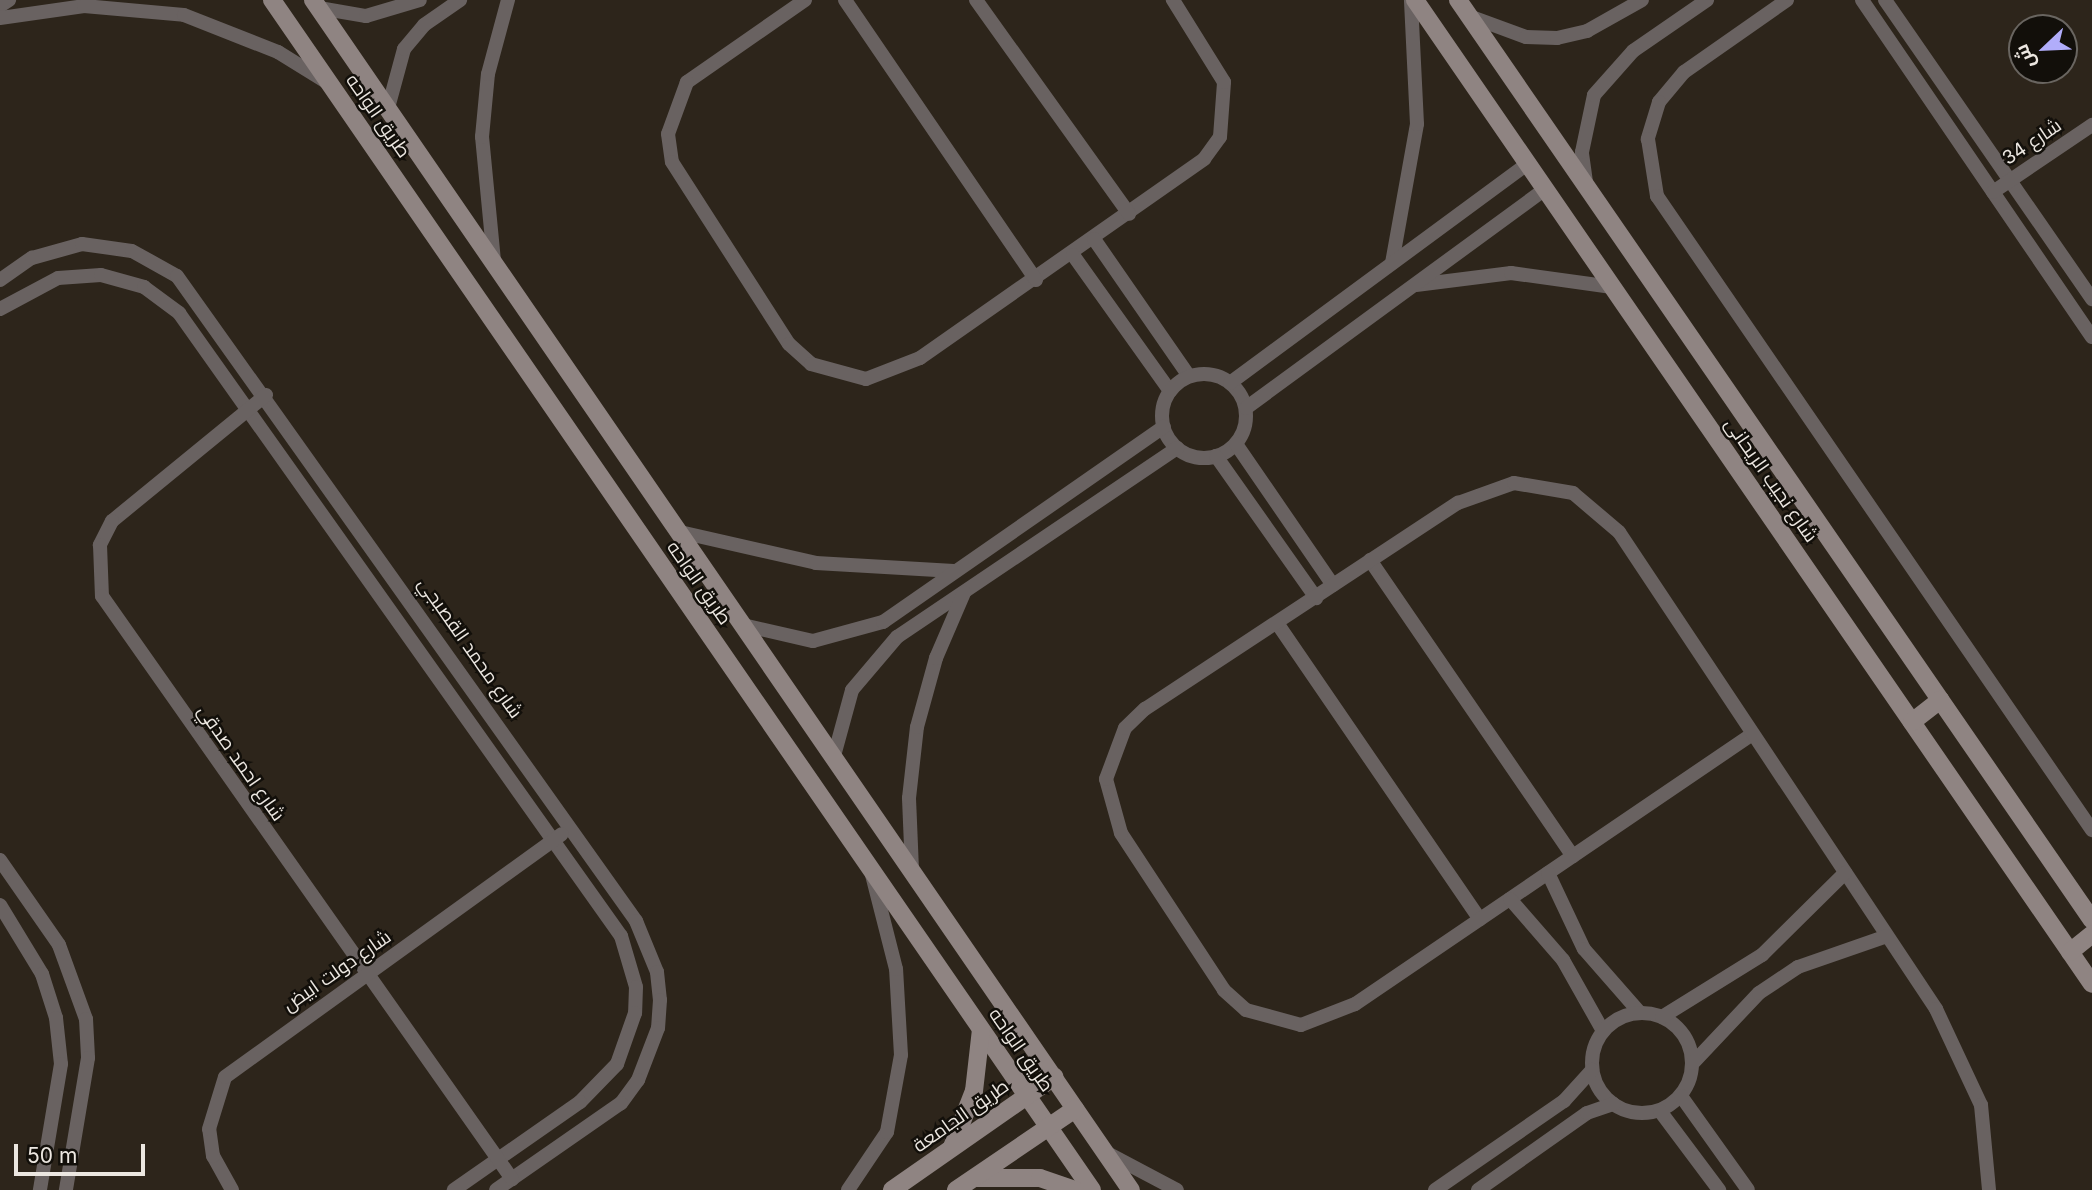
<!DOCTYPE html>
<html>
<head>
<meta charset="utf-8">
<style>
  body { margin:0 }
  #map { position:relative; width:2092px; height:1190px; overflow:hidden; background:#2d251b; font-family:Inter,Cairo,sans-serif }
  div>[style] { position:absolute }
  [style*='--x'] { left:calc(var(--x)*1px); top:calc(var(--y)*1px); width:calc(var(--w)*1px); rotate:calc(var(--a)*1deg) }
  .street>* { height:14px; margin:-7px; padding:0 7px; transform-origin:7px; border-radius:7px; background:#696261 }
  .street>.ring { margin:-7px; padding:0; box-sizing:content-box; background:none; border:14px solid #696261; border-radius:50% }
  .secondary>* { height:18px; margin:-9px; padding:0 9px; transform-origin:9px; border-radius:9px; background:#8f8482 }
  span { translate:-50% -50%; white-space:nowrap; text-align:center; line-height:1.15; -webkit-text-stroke:5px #120f0a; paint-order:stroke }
  .street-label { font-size:19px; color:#ece7e1 }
  .north { position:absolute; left:2008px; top:14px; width:70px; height:70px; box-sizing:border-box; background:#120f0a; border:2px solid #696560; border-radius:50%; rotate:247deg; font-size:19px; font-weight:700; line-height:28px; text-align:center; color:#ece7e1 }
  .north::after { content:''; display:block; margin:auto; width:24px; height:32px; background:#b1adfa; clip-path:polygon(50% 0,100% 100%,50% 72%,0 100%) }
  .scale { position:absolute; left:14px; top:1144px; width:131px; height:32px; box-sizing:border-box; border:4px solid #ece7e1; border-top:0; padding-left:9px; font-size:21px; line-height:24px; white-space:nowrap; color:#ece7e1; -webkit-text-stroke:5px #120f0a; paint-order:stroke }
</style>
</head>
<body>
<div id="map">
  <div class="street">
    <div style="--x:805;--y:0;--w:144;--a:145.2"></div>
    <div style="--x:687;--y:82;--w:55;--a:110.1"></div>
    <div style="--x:668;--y:134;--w:28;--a:82"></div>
    <div style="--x:672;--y:162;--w:216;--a:57.3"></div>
    <div style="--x:789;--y:344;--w:30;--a:42"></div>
    <div style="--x:811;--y:364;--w:57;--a:15.3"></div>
    <div style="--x:866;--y:379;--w:58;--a:-21.3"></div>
    <div style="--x:920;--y:358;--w:347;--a:-35"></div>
    <div style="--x:1204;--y:159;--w:27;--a:-54"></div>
    <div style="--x:1220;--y:137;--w:55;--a:-85.8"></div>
    <div style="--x:1224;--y:82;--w:97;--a:-121.9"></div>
    <div style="--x:845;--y:0;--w:339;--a:55.7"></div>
    <div style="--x:976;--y:0;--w:263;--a:54.4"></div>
    <div style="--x:1787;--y:0;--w:126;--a:145"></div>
    <div style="--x:1684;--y:72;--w:39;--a:130"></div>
    <div style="--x:1659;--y:102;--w:39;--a:107"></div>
    <div style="--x:1648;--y:139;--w:58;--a:81"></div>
    <div style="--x:1657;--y:196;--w:769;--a:55.55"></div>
    <div style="--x:1862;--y:0;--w:408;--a:55.7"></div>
    <div style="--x:1885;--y:0;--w:364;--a:55.3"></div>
    <div style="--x:0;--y:6;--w:11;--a:-34"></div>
    <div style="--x:319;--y:8;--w:48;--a:9.7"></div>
    <div style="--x:366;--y:16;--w:56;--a:-16.5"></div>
    <div style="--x:1469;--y:16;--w:61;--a:20.2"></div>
    <div style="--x:1526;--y:37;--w:31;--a:2"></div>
    <div style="--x:1557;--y:38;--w:31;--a:-13"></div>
    <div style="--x:1587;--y:31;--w:63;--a:-29.4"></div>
    <div style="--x:0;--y:18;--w:85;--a:-8.1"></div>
    <div style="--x:84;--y:6;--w:100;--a:5.1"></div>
    <div style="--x:184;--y:15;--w:101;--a:21.5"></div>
    <div style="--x:278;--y:52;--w:59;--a:31.8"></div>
    <div style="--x:388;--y:108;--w:61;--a:-74.8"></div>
    <div style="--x:404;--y:49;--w:31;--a:-50"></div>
    <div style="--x:424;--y:25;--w:44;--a:-34.8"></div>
    <div style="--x:1586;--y:182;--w:30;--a:-98"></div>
    <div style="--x:1582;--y:152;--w:58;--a:-78.1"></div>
    <div style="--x:1594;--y:95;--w:59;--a:-48.4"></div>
    <div style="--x:1633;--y:51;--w:90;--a:-34.6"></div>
    <div style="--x:1993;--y:192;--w:120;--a:-34.1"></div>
    <div style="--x:1094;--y:239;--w:167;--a:55.3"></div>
    <div style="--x:1073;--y:255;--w:167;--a:54.5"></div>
    <div style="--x:494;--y:261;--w:125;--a:-95.5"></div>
    <div style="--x:482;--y:137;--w:63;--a:-84.6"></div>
    <div style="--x:488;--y:74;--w:77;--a:-74.9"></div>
    <div style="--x:1392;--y:263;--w:141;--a:-79.8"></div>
    <div style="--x:1417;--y:124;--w:124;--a:-92.8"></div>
    <div style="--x:0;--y:280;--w:39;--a:-35"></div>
    <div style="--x:32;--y:258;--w:52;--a:-15.6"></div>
    <div style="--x:82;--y:244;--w:50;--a:8"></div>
    <div style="--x:132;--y:251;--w:51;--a:29.1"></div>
    <div style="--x:177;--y:276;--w:792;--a:54.56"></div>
    <div style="--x:636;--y:921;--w:55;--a:67.6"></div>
    <div style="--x:657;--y:972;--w:28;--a:84"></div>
    <div style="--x:660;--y:1000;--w:28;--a:94"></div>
    <div style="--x:658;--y:1028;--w:56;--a:111"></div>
    <div style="--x:638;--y:1080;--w:29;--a:126"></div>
    <div style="--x:621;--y:1103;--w:152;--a:145.2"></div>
    <div style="--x:1416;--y:285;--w:96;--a:-7.2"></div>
    <div style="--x:1511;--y:273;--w:102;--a:7.9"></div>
    <div style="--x:0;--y:309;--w:66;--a:-28.1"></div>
    <div style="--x:58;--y:278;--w:43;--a:-4"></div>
    <div style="--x:101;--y:275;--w:45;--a:15.6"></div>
    <div style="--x:144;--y:287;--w:44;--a:36.6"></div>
    <div style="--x:179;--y:313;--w:764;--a:54.65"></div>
    <div style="--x:621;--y:936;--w:53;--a:73.6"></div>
    <div style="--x:636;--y:987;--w:26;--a:92"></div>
    <div style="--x:635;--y:1013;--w:54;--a:109.4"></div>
    <div style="--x:617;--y:1064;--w:53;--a:134.2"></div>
    <div style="--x:580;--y:1102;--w:154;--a:145.1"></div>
    <div class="ring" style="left:1162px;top:374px;width:70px;height:70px"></div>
    <div style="--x:1230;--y:383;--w:369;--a:-36.4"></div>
    <div style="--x:266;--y:395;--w:199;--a:140.7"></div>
    <div style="--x:112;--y:521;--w:27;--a:117"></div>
    <div style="--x:100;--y:545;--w:51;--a:87.8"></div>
    <div style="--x:102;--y:596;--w:713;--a:54.88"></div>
    <div style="--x:1246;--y:408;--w:371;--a:-36.2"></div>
    <div style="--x:1236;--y:444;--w:171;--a:55.5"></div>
    <div style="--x:1216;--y:456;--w:174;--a:54.8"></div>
    <div style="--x:680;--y:532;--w:139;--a:12.8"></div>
    <div style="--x:816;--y:563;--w:138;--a:3.3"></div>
    <div style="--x:1370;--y:560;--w:359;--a:55.6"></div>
    <div style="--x:1277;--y:623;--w:359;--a:55.6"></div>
    <div style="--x:743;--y:625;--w:72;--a:12.9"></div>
    <div style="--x:813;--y:641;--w:73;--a:-15.2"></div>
    <div style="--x:883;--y:622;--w:342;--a:-34.8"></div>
    <div style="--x:1751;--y:735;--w:479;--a:145.8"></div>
    <div style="--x:1355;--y:1004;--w:58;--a:158.7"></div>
    <div style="--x:1301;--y:1025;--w:57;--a:-164.7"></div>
    <div style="--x:1246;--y:1010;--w:30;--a:-138"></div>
    <div style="--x:1224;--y:990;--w:188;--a:-123.3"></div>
    <div style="--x:1121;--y:833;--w:56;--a:-105.5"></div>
    <div style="--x:1106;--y:779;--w:54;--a:-69.6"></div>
    <div style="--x:1125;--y:728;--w:28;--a:-44"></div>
    <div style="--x:1145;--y:709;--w:375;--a:-33.4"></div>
    <div style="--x:1458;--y:503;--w:59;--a:-19.7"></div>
    <div style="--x:1514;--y:483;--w:60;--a:9.6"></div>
    <div style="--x:1573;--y:493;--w:60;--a:40.3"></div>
    <div style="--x:1619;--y:532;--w:573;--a:56.39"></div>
    <div style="--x:1936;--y:1009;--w:106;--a:64.9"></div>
    <div style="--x:1981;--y:1105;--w:85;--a:84.6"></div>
    <div style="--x:834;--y:756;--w:68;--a:-74.7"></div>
    <div style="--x:852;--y:690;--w:70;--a:-49.7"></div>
    <div style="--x:897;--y:637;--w:338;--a:-34"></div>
    <div style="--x:0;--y:860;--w:103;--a:55.2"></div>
    <div style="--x:59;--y:945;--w:79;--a:70"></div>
    <div style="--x:86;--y:1019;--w:39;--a:87"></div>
    <div style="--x:88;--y:1058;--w:134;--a:99.5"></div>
    <div style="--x:912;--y:870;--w:72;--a:-92.4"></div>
    <div style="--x:909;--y:798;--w:71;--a:-83.6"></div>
    <div style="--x:917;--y:727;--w:72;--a:-74.6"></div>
    <div style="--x:936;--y:658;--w:71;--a:-66.7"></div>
    <div style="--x:1548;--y:873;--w:84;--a:64.7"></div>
    <div style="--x:1584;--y:949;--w:85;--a:48.8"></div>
    <div style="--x:1510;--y:899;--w:81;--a:49"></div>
    <div style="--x:1563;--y:960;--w:81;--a:60.6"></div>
    <div style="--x:0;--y:905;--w:81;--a:58.7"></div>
    <div style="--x:42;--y:974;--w:46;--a:72.3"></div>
    <div style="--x:56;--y:1018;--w:46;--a:83.8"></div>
    <div style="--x:61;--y:1064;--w:128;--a:99.5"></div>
    <div class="ring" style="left:1592px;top:1013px;width:86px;height:86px"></div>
    <div style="--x:1662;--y:1017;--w:118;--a:-31.8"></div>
    <div style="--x:1762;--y:955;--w:117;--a:-44.7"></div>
    <div style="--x:1693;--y:1063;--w:96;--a:-46.7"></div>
    <div style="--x:1759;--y:993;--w:47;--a:-33.7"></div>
    <div style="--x:1798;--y:967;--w:94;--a:-19.2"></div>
    <div style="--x:1681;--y:1096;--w:115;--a:54.5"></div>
    <div style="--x:1660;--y:1111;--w:99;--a:53.2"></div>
    <div style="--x:1107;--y:1153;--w:79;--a:27.9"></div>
    <div style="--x:232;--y:1190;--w:39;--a:-119"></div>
    <div style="--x:213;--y:1156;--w:27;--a:-98"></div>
    <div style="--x:209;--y:1129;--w:54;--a:-72.9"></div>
    <div style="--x:225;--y:1077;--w:415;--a:-35.8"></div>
    <div style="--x:848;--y:1190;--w:70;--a:-56.1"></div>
    <div style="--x:887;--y:1132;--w:78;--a:-79.7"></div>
    <div style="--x:901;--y:1055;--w:86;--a:-93.3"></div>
    <div style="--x:896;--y:969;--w:97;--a:-104.3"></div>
    <div style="--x:1435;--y:1190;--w:157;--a:-34.6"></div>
    <div style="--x:1564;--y:1101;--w:42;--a:-47.9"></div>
    <div style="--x:1478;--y:1190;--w:133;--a:-35.2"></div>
    <div style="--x:1587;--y:1113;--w:28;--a:-19"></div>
  </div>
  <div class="secondary">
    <div style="--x:272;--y:0;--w:1445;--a:55.43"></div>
    <div style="--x:313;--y:0;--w:1444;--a:55.5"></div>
    <div style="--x:1415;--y:0;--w:1194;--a:55.47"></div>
    <div style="--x:1458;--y:0;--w:1117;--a:55.43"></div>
    <div style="--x:1912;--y:722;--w:36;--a:-38"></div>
    <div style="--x:2070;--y:952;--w:28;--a:-39"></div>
    <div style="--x:952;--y:1147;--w:60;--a:-68.6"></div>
    <div style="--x:974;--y:1091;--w:61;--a:-83.5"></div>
    <div style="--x:976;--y:1178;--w:64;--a:0"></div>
    <div style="--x:1040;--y:1178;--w:37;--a:19"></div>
    <div style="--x:892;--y:1190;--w:198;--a:-34.9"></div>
    <div style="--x:956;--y:1190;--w:144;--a:-34.2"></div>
  </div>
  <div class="street-label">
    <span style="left:378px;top:116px;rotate:55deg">طريق الواحه</span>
    <span style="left:2032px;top:142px;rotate:-34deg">شارع 34</span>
    <span style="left:1771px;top:480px;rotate:55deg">شارع نجيب الريحانى</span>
    <span style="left:699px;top:583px;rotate:55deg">طريق الواحه</span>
    <span style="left:470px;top:648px;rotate:55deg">شارع محمد القصبجي</span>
    <span style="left:241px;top:763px;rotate:55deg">شارع احمد صدقي</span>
    <span style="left:337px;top:971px;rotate:-35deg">شارع دولت ابيض</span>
    <span style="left:1021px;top:1050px;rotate:55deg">طريق الواحه</span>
    <span style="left:961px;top:1116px;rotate:-35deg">طريق الجامعة</span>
  </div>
  <div class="north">ش</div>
  <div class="scale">50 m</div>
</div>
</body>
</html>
